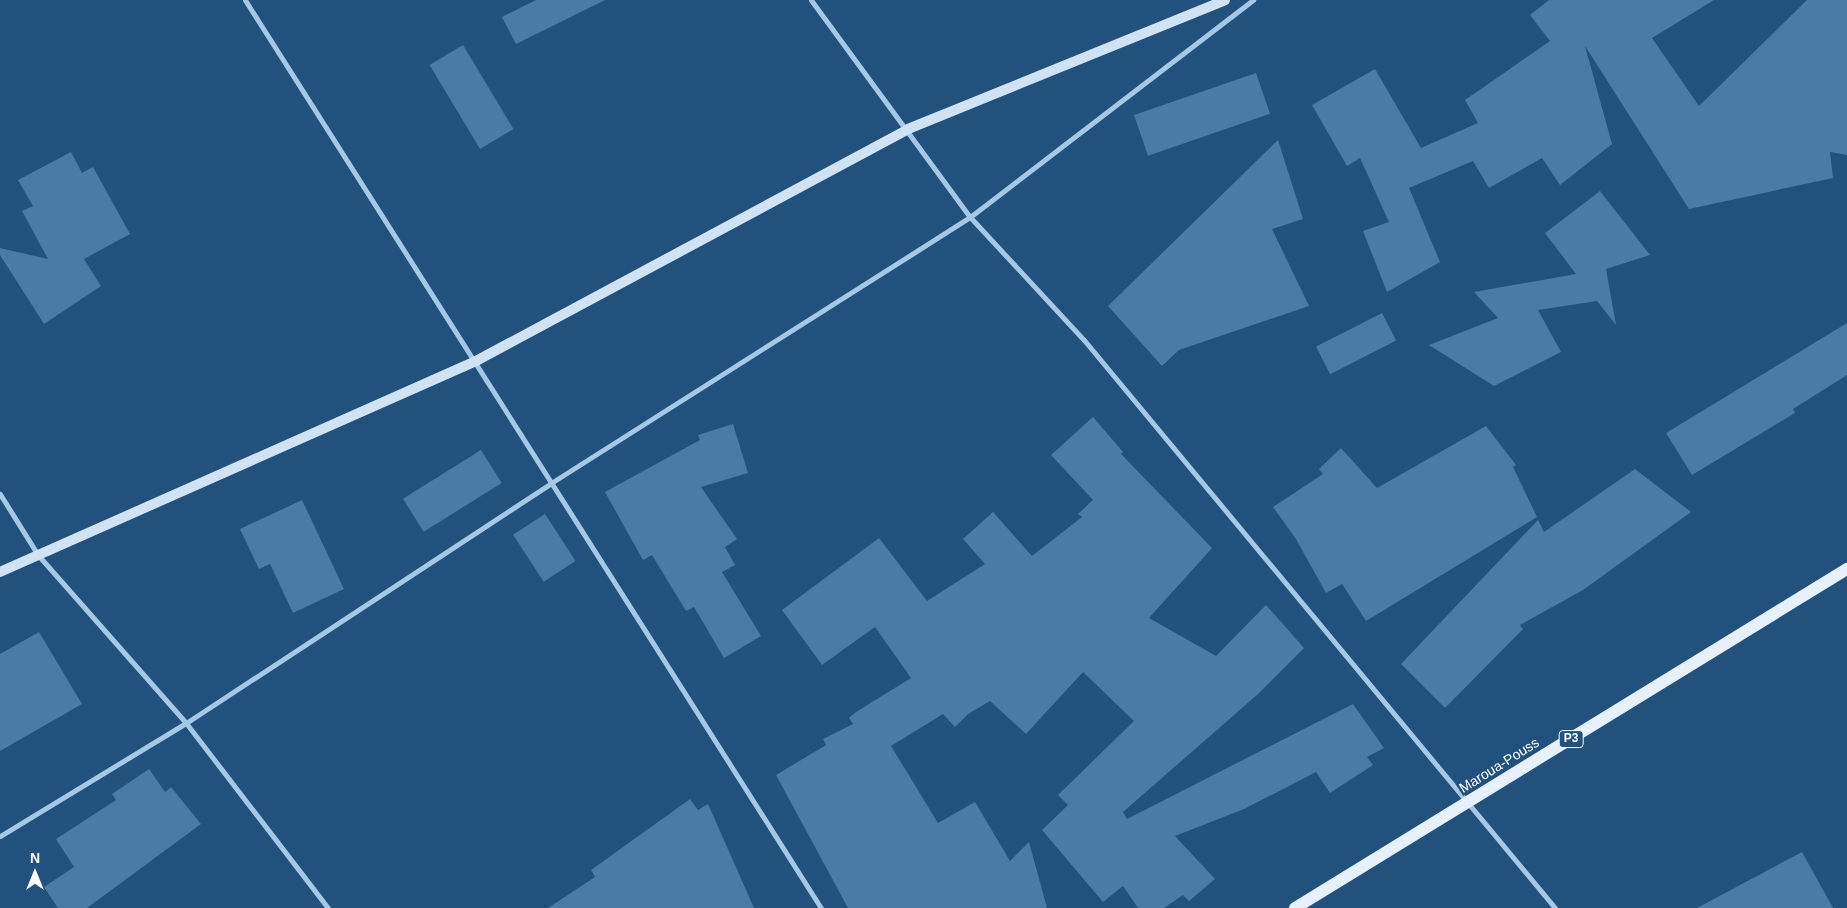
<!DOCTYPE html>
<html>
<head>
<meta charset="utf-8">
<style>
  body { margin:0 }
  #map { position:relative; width:1847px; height:908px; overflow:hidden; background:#21517c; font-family:Arial,sans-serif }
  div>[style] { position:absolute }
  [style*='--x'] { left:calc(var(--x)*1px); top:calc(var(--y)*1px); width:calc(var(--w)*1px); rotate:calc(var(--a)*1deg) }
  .building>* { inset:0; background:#4a7aa6; transform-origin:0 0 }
  .street>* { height:5px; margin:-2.5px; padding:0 2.5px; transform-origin:2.5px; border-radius:2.5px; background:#a5c8e6 }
  .secondary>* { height:10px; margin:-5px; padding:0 5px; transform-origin:5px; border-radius:5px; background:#cfe3f5 }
  .primary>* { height:12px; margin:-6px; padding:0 6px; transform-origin:6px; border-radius:6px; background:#e6f1fd }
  span { translate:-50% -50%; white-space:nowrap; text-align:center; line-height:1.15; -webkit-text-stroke:5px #21517c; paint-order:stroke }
  .shield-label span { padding:1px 4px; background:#21517c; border:1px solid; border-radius:4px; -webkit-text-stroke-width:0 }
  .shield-label { font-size:12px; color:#fff; font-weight:700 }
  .street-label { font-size:14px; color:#fff }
  .north { position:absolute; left:10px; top:848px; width:50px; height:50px; -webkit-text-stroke:4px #21517c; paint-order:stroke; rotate:0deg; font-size:14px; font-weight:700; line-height:20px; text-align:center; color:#fff }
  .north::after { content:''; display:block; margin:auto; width:18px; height:22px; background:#fff; clip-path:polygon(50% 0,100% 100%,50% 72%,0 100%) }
</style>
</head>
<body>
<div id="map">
  <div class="building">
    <div style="clip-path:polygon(536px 0,605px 0,516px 44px,502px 17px)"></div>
    <div style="clip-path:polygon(1549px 0,1714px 0,1652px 38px,1699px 106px,1807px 0,1847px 0,1847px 155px,1830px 152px,1833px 178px,1689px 209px,1585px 46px,1612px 144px,1560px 185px,1542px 158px,1489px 188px,1473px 161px,1409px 188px,1440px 262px,1387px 292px,1363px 231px,1389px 222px,1360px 158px,1347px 166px,1312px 105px,1375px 69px,1421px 148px,1478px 123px,1465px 100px,1550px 41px,1530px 15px)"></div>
    <div style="left:463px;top:45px;width:98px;height:39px;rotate:59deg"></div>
    <div style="left:1256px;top:73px;width:43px;height:129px;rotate:71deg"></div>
    <div style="clip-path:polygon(1278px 140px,1303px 219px,1272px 229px,1309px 306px,1179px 350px,1162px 366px,1108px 306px)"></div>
    <div style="clip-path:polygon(71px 152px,82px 173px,93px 167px,130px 234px,84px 259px,101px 286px,44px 324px,0 255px,0 248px,48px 259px,22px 211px,33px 206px,18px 180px)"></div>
    <div style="clip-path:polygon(1600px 191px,1650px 255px,1606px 269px,1616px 325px,1597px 301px,1538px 310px,1561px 352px,1494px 386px,1429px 345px,1498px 318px,1474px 292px,1576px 274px,1545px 233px)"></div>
    <div style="left:1382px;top:313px;width:31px;height:74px;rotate:63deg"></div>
    <div style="clip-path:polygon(1847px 323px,1847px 375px,1793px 409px,1795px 413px,1692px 475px,1666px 433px)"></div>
    <div style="clip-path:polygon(1093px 417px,1123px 452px,1121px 454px,1212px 548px,1149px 618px,1216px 656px,1266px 605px,1304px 648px,1257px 695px,1123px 812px,1127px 819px,1353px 704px,1384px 748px,1367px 757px,1373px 765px,1330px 793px,1316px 772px,1244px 809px,1175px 836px,1215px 879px,1189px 901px,1183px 895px,1164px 908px,1138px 908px,1123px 886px,1103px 902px,1042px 830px,1068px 805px,1058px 795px,1134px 721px,1083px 672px,1026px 734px,990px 701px,968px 714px,955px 727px,943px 714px,891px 746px,938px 823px,975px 802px,1010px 861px,1029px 842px,1047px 908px,848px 908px,776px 775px,826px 745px,823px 739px,853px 724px,849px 718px,856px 712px,911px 678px,875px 627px,822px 665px,782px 610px,879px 538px,927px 601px,985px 564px,963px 539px,993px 512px,1032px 556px,1082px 517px,1078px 514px,1093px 500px,1051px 455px)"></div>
    <div style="clip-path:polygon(733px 424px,748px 473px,701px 487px,737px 539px,725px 547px,735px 565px,722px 572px,761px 636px,724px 658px,694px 607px,686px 611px,652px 555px,643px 560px,605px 492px,700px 440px,698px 435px)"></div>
    <div style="clip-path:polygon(1486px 426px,1516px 465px,1513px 467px,1537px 517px,1366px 621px,1342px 584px,1326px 593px,1296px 539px,1273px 507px,1323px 474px,1319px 469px,1341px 448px,1377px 488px)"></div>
    <div style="left:481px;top:450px;width:39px;height:92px;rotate:58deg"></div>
    <div style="clip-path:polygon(1635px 469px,1691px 512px,1583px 590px,1520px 625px,1523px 629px,1445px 708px,1401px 664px,1538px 520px,1544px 532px)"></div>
    <div style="clip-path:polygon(302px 500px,344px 589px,293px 613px,270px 564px,259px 569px,240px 529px)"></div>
    <div style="left:545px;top:514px;width:56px;height:38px;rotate:57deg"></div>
    <div style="clip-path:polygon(39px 632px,82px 704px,0 751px,0 654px)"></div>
    <div style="clip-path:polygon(149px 769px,165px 792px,171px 787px,201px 824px,87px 908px,58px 908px,44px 887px,74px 867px,56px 839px,116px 800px,112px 794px)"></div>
    <div style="clip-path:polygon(690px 799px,698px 810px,708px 804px,754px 908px,548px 908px,595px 877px,591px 870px)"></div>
    <div style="clip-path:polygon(1802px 852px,1833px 908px,1697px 908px)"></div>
  </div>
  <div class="street">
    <div style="--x:245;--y:0;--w:1075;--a:57.61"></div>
    <div style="--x:811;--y:0;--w:269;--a:53.8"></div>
    <div style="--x:970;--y:217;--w:168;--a:47.2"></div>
    <div style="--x:1084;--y:340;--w:738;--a:50.33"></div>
    <div style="--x:0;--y:494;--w:72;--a:58.1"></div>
    <div style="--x:38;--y:555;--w:224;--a:48.6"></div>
    <div style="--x:186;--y:723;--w:233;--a:52.5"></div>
    <div style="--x:0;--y:836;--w:218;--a:-31.3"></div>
    <div style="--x:186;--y:723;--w:437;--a:-33.3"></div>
    <div style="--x:551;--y:483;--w:496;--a:-32.4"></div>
    <div style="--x:970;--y:217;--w:357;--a:-37.5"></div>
  </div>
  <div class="secondary">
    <div style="--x:0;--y:572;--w:521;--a:-23.91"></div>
    <div style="--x:476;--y:361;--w:490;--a:-28.2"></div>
    <div style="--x:908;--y:129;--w:342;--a:-22.1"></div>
  </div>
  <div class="primary">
    <div style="--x:1295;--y:908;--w:648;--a:-31.56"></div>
  </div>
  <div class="shield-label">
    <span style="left:1571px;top:739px">P3</span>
  </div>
  <div class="street-label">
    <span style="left:1499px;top:765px;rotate:-32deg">Maroua-Pouss</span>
  </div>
  <div class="north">N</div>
</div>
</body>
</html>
